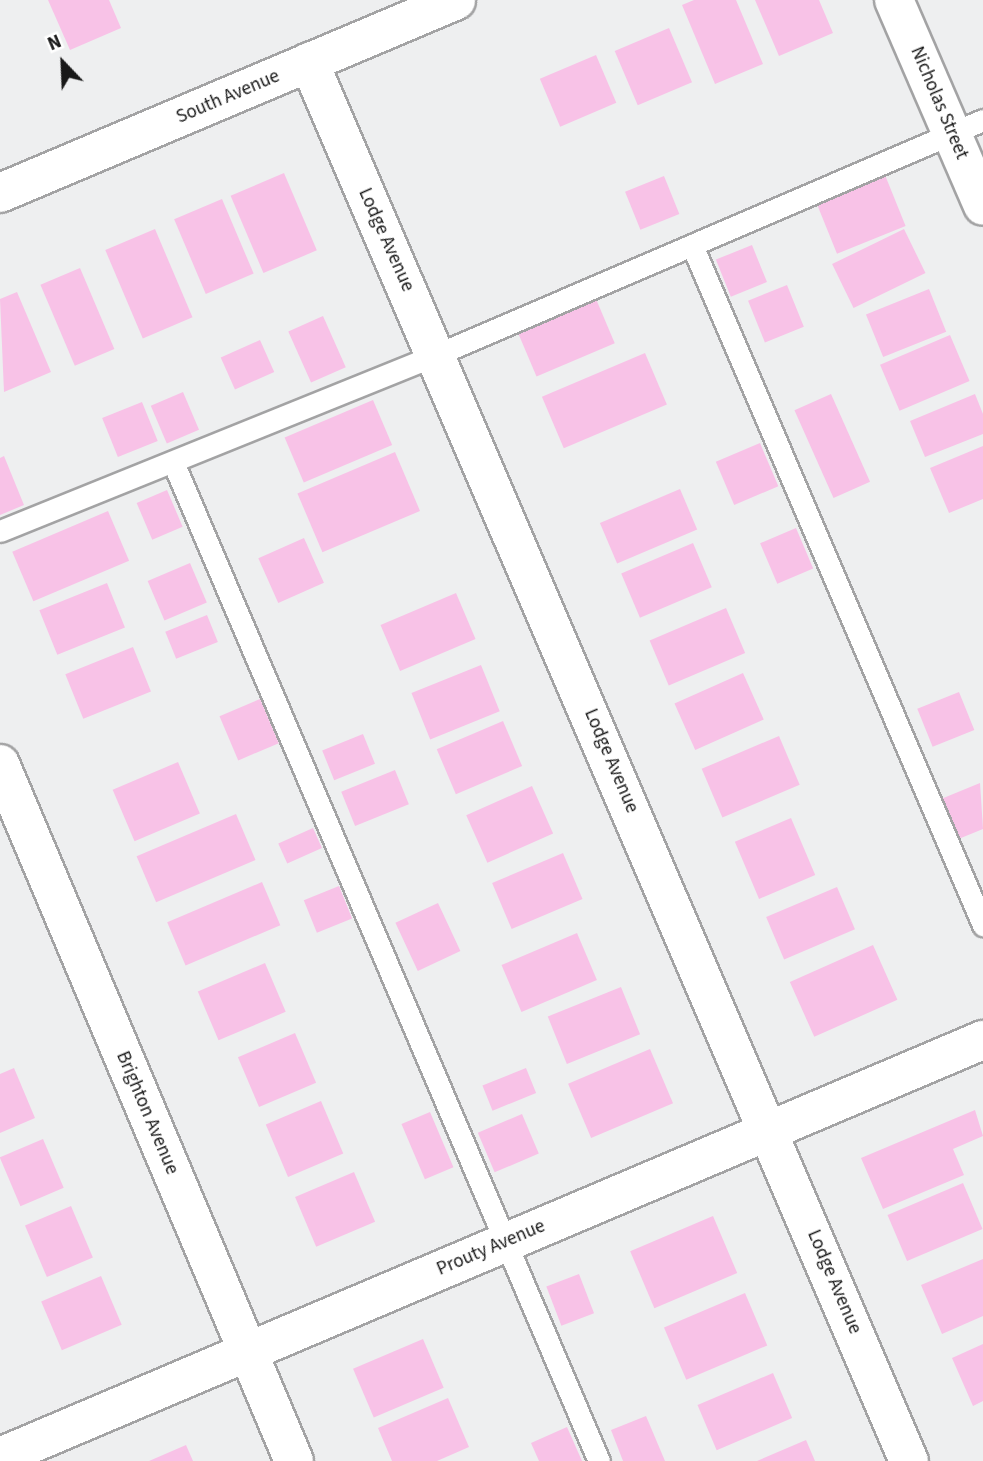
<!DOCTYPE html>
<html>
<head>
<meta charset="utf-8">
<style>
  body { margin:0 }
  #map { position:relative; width:983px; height:1461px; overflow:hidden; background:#eeeff0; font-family:"Source Sans 3",sans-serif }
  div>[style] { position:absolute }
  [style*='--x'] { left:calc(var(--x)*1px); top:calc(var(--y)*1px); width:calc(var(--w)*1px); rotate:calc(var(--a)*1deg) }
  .building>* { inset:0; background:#f8c2e7; transform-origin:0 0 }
  .roads { filter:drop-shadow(2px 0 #a3a3a4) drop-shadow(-2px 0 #a3a3a4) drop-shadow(0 2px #a3a3a4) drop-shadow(0 -2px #a3a3a4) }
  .lane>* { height:21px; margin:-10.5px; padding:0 10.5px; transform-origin:10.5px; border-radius:10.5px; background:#fff }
  .street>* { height:38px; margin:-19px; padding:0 19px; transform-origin:19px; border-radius:19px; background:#fff }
  .secondary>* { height:38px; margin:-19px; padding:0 19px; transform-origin:19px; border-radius:19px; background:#fff }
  span { translate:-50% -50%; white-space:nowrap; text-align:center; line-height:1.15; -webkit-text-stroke:5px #fff; paint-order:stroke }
  .street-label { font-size:19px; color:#181818 }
  .north { position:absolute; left:28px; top:28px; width:70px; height:70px; -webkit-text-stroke:5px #fff; paint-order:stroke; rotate:337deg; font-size:19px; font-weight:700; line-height:28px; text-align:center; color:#181818 }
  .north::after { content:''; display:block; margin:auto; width:24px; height:32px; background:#181818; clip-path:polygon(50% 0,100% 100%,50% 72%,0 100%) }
</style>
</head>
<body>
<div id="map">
  <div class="building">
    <div style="clip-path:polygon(48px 0,109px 0,121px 28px,70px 50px)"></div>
    <div style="clip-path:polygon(694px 0,736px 0,763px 64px,715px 84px,682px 5px)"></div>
    <div style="clip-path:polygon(755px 0,819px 0,833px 33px,779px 56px)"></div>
    <div style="left:669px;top:28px;width:59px;height:59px;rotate:67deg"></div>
    <div style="left:596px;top:55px;width:52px;height:61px;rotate:67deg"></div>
    <div style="left:284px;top:173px;width:84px;height:58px;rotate:67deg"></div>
    <div style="left:885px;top:175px;width:55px;height:74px;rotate:68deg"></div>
    <div style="left:664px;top:176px;width:41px;height:42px;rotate:68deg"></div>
    <div style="left:222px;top:199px;width:81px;height:52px;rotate:67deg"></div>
    <div style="left:155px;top:229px;width:96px;height:54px;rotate:67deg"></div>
    <div style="left:904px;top:229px;width:49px;height:80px;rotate:64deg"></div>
    <div style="left:752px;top:245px;width:40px;height:39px;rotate:68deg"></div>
    <div style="left:80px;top:268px;width:88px;height:43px;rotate:67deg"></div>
    <div style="left:787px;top:285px;width:45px;height:42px;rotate:68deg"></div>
    <div style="left:929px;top:289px;width:46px;height:68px;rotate:68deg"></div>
    <div style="clip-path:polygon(17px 292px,51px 372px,4px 392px,0 299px)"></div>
    <div style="left:596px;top:299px;width:48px;height:85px;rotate:67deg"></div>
    <div style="left:323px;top:316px;width:56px;height:38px;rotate:66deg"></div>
    <div style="left:950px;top:335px;width:50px;height:76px;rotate:67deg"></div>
    <div style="left:260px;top:340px;width:35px;height:43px;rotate:66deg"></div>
    <div style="left:645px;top:353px;width:56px;height:112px;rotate:67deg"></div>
    <div style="left:183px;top:392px;width:41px;height:35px;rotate:67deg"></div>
    <div style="left:831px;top:394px;width:96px;height:40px;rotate:66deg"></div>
    <div style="clip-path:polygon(975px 394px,983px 414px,983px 434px,925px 457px,910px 421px)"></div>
    <div style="left:373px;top:400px;width:49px;height:96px;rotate:67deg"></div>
    <div style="left:142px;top:402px;width:42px;height:43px;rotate:68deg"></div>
    <div style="left:760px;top:443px;width:47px;height:48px;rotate:67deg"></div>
    <div style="clip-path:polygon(983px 446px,983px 499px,949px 513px,930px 468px)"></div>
    <div style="left:395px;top:452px;width:64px;height:106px;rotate:67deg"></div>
    <div style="clip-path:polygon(4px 456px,24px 505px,0 515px,0 458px)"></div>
    <div style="left:680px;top:489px;width:44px;height:87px;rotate:67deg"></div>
    <div style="left:167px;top:490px;width:40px;height:33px;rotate:67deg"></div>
    <div style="left:108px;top:511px;width:54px;height:104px;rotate:67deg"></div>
    <div style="left:796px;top:528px;width:44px;height:39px;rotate:67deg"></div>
    <div style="left:304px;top:538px;width:49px;height:50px;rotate:66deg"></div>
    <div style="left:693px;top:543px;width:48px;height:78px;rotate:67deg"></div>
    <div style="left:190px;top:563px;width:43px;height:46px;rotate:67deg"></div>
    <div style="left:107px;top:583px;width:48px;height:73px;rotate:68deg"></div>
    <div style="left:456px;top:593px;width:50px;height:82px;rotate:67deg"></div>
    <div style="left:726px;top:608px;width:49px;height:83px;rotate:67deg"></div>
    <div style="left:207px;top:615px;width:29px;height:45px;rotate:68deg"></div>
    <div style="left:133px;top:647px;width:48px;height:73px;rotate:68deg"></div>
    <div style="left:481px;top:665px;width:50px;height:75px;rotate:68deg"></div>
    <div style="left:743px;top:673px;width:51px;height:75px;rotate:66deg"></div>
    <div style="left:959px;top:692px;width:41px;height:45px;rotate:68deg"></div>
    <div style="left:260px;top:699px;width:48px;height:44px;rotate:67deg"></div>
    <div style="left:503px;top:721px;width:49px;height:72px;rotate:67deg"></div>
    <div style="left:363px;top:734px;width:32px;height:44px;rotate:68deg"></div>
    <div style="left:779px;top:736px;width:53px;height:84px;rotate:67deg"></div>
    <div style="left:178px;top:762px;width:56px;height:71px;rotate:67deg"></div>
    <div style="left:395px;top:770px;width:37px;height:58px;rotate:68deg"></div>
    <div style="clip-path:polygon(980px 783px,983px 829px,956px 840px,941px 799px)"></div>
    <div style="left:532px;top:786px;width:52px;height:72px;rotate:66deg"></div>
    <div style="left:236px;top:814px;width:50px;height:108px;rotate:67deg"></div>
    <div style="left:791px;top:818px;width:62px;height:61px;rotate:67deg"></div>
    <div style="left:313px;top:828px;width:22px;height:38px;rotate:66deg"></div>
    <div style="left:563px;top:853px;width:50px;height:77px;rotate:67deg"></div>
    <div style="left:262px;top:882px;width:47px;height:103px;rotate:67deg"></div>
    <div style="left:339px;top:886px;width:35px;height:38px;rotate:68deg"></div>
    <div style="left:837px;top:887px;width:46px;height:77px;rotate:67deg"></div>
    <div style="left:438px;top:903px;width:53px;height:47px;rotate:65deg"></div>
    <div style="left:577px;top:933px;width:51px;height:82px;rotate:67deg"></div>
    <div style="left:873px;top:945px;width:60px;height:91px;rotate:66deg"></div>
    <div style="left:265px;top:963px;width:53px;height:73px;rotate:67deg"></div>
    <div style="left:621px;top:987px;width:51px;height:79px;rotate:68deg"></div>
    <div style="left:295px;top:1033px;width:54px;height:62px;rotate:67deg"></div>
    <div style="left:650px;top:1049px;width:59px;height:89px;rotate:67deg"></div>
    <div style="clip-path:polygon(14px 1068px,35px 1118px,0 1133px,0 1074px)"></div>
    <div style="left:526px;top:1068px;width:27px;height:47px;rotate:68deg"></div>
    <div style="left:321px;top:1101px;width:57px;height:60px;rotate:67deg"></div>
    <div style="clip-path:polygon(975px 1110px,983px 1136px,953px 1149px,964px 1175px,883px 1209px,861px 1158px)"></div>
    <div style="left:430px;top:1112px;width:60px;height:31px;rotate:67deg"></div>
    <div style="left:522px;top:1114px;width:43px;height:48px;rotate:67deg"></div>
    <div style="left:43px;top:1139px;width:53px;height:47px;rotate:67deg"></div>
    <div style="left:354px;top:1172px;width:54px;height:64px;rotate:67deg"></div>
    <div style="left:963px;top:1183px;width:50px;height:82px;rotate:67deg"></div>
    <div style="left:71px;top:1206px;width:56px;height:50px;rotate:67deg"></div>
    <div style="left:713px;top:1216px;width:62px;height:90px;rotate:67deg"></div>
    <div style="clip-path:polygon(983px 1259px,983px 1316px,942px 1334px,921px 1285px)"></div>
    <div style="left:579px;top:1274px;width:42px;height:35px;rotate:69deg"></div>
    <div style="left:101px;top:1276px;width:53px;height:65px;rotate:67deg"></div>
    <div style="left:745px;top:1293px;width:57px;height:88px;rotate:67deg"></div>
    <div style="left:423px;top:1339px;width:53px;height:76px;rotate:67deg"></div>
    <div style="clip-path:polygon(983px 1344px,983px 1401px,973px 1406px,952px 1358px)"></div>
    <div style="left:773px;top:1373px;width:49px;height:82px;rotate:67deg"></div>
    <div style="clip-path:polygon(448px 1398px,469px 1447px,437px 1461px,392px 1461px,378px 1428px)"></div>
    <div style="clip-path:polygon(646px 1416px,665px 1461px,623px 1461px,611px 1430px)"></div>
    <div style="clip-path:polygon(567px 1427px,582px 1461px,539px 1461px,531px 1443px)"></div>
    <div style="clip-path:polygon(806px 1440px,815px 1461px,757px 1461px)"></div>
    <div style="clip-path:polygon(186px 1445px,193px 1461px,149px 1461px)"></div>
  </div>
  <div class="roads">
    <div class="lane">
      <div style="--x:692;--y:245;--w:740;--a:66.83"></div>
      <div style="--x:173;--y:462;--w:1086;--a:66.91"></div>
      <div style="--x:0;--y:531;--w:470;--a:-22"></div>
      <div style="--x:436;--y:355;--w:595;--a:-23.25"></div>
    </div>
    <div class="street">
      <div style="--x:894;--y:0;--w:224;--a:66.6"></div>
      <div style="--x:309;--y:62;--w:1522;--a:66.79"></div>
      <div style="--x:0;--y:764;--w:756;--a:67.13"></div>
      <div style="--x:0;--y:1457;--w:1068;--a:-22.99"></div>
    </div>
    <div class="secondary">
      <div style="--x:0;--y:193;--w:495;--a:-22.9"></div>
    </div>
  </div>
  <div class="street-label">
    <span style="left:228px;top:97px;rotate:-23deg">South Avenue</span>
    <span style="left:939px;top:103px;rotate:67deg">Nicholas Street</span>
    <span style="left:386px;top:240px;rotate:66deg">Lodge Avenue</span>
    <span style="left:611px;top:761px;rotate:67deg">Lodge Avenue</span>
    <span style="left:147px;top:1113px;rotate:67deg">Brighton Avenue</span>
    <span style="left:491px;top:1248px;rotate:-23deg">Prouty Avenue</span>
    <span style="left:834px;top:1282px;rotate:67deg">Lodge Avenue</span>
  </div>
  <div class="north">N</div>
</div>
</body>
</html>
